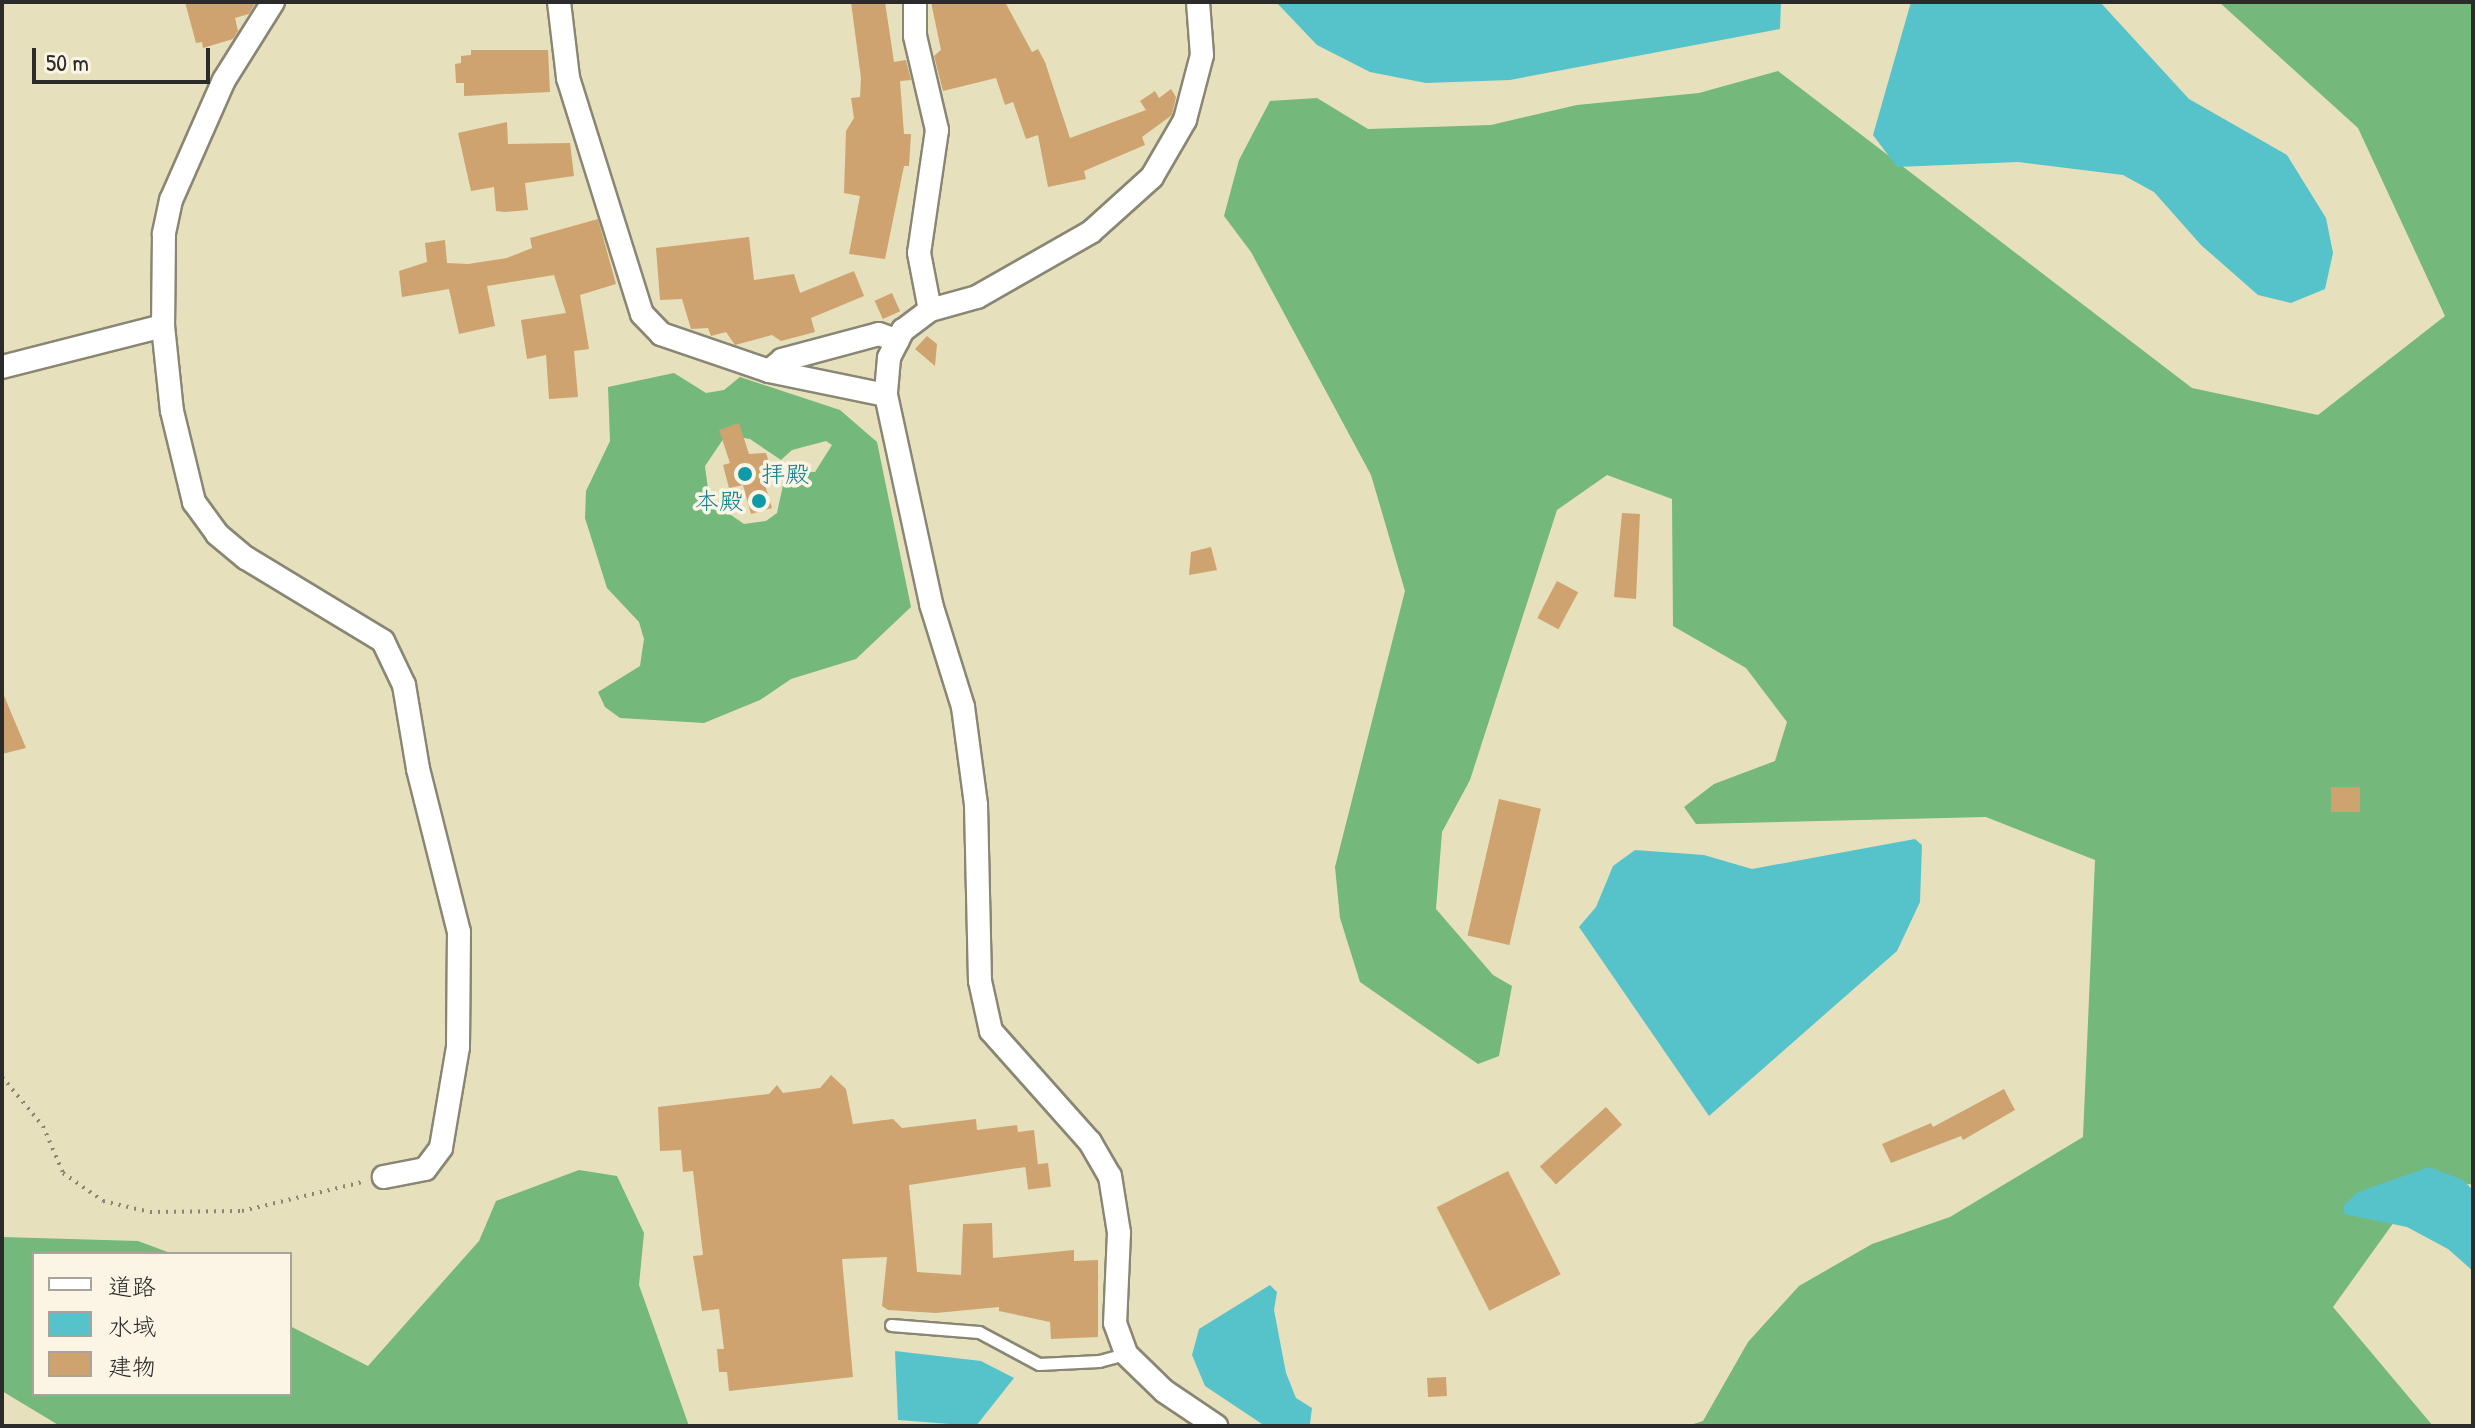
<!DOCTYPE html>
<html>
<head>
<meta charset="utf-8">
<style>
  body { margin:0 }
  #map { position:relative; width:2475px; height:1428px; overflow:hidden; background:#e7e0bc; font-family:"Patrick Hand","Klee One",sans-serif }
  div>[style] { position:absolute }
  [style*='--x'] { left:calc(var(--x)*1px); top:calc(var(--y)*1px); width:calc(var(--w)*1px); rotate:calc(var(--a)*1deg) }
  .forest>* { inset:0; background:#74b87b }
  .water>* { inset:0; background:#56c3cb }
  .building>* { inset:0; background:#cea36f; transform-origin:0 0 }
  .path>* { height:4px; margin-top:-2px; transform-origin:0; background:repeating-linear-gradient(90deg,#898674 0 2px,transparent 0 8px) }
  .roads { filter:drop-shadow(2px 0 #898674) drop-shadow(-2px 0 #898674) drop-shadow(0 2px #898674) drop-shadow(0 -2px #898674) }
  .lane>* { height:11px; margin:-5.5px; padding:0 5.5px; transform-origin:5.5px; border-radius:5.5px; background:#fff }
  .street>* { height:22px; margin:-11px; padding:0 11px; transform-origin:11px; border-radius:11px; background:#fff }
  .dots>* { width:22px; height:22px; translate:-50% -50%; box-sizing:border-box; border:4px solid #fcf5e5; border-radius:50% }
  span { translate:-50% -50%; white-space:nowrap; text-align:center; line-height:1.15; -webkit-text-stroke:7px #fcf5e5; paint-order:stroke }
  .culture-label { font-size:24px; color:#0d838f }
  .left { translate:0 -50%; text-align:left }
  .right { translate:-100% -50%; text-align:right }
  .frame { position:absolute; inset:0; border:4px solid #2b2b2b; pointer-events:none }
  .legend { position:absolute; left:32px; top:1252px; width:260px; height:144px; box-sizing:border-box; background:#fcf5e5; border:2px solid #a8a49b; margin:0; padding:10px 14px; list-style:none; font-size:24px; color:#2b2b2b }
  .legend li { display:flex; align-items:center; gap:16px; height:40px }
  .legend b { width:40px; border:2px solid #a8a49b }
  .scale { position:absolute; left:32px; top:48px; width:178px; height:36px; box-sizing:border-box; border:4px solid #2b2b2b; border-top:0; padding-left:10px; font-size:24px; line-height:28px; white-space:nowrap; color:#2b2b2b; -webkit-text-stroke:6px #fcf5e5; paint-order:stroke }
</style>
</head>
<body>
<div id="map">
  <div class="forest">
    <div style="clip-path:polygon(2219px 2px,2473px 2px,2473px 1185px,2427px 1176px,2333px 1307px,2433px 1426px,1687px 1426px,1703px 1421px,1748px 1342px,1799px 1286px,1872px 1244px,1950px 1217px,2083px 1137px,2095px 860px,1986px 817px,1696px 824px,1684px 807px,1714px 784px,1775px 761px,1787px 722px,1746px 668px,1673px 626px,1672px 499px,1607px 475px,1557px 510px,1470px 780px,1442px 832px,1436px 909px,1493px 975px,1512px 986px,1499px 1056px,1478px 1064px,1360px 982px,1340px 918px,1335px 867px,1405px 591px,1371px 475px,1251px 252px,1224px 216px,1239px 160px,1270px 101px,1317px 98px,1368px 129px,1491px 125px,1577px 105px,1699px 93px,1778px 71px,2192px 388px,2318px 415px,2445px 316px,2358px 128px)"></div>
    <div style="clip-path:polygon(evenodd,674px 373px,706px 393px,724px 390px,740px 377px,840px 410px,877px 442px,911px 607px,856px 659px,791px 679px,760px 700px,704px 723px,620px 718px,605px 707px,598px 692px,640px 666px,644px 639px,639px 622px,607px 588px,585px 518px,586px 491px,610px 441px,608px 387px,674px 373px,726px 435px,750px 439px,781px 460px,792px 450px,826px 441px,832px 445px,815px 472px,786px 471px,777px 513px,766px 521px,744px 524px,721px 508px,708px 489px,705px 466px,726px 435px)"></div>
    <div style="clip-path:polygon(579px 1170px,617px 1176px,644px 1233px,639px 1285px,689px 1426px,60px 1426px,2px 1391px,2px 1237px,138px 1241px,173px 1254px,34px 1254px,34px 1394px,290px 1394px,290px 1326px,368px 1366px,479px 1241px,496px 1201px)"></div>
  </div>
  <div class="water">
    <div style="clip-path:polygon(1276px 2px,1781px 2px,1780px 29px,1510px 80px,1426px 83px,1370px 72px,1317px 45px)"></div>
    <div style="clip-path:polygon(1911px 2px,2100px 2px,2189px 99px,2287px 155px,2326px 218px,2333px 253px,2325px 289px,2291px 303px,2258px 295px,2201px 245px,2154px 192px,2123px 175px,2018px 162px,1897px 167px,1873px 135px)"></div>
    <div style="clip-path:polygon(1915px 839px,1922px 845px,1920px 902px,1897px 951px,1709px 1116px,1579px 927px,1596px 907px,1613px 866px,1635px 850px,1704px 855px,1752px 869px)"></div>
    <div style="clip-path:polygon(2429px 1167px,2463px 1180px,2473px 1190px,2473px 1271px,2448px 1249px,2407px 1227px,2344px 1214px,2344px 1205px,2358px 1192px)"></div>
    <div style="clip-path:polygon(1270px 1285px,1277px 1292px,1274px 1310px,1286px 1373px,1296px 1398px,1312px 1408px,1310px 1424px,1265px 1426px,1205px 1386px,1192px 1355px,1199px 1329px)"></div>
    <div style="clip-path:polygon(895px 1351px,981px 1361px,1014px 1378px,976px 1426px,898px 1420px)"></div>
  </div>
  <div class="building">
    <div style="clip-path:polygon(185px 2px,256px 2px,249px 14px,235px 18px,238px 31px,233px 39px,203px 48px,202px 42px,196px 43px)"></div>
    <div style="clip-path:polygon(851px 2px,885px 2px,894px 62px,906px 60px,911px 80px,900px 81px,904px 134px,911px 134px,909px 166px,904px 166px,885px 259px,849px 254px,860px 196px,844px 193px,846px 131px,854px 118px,851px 98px,860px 97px,861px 78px)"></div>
    <div style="clip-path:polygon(931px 2px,1005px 2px,1032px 52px,1038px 49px,1045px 62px,1070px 138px,1146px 110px,1140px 101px,1155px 91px,1159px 98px,1171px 89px,1176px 97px,1172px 115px,1142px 137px,1145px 145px,1084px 171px,1086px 179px,1048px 187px,1038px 135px,1026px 139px,1013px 102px,1005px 105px,996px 78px,943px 91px,934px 56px,941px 50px)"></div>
    <div style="clip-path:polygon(471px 50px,548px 50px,550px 92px,464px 96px,464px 83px,456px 83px,455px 64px,461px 63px,461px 56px,471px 55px)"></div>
    <div style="clip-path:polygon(507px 122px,508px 144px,570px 143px,574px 176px,525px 183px,528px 210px,505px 212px,496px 211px,494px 187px,471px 191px,458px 133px)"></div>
    <div style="clip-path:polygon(598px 219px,616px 284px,580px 295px,589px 349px,574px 351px,578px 397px,549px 399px,546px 355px,527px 359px,521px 320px,566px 313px,554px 275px,487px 286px,495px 326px,459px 334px,449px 289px,402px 297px,399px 271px,427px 262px,425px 243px,445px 240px,447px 263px,468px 264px,507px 258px,532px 248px,530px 238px)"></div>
    <div style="clip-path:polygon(749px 237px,754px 280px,794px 274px,800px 293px,854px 271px,864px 296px,811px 318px,815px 332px,781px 341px,772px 335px,735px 345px,726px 332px,711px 336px,708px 328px,691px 329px,682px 299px,660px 300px,656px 248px)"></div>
    <div style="left:892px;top:293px;width:20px;height:19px;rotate:66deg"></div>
    <div style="clip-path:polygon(927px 336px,937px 344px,935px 366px,915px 349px)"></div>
    <div style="clip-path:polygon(739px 423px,749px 454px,766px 453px,772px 472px,762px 475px,772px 508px,751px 514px,743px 485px,729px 488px,723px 465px,730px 463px,719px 430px)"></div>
    <div style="clip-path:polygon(1622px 513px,1640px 514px,1636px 599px,1614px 597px)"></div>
    <div style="clip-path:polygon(1211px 547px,1217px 570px,1189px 575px,1191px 552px)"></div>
    <div style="left:1557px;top:581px;width:24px;height:42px;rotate:28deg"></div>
    <div style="clip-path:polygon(2px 691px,26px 748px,2px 754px)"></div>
    <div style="left:2331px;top:787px;width:29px;height:25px"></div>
    <div style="left:1499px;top:799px;width:43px;height:140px;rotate:13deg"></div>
    <div style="clip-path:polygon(831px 1075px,846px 1089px,853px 1124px,893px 1119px,902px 1128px,976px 1119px,977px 1130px,1017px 1125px,1018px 1132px,1034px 1130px,1038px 1165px,909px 1185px,917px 1272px,961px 1275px,963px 1224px,992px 1223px,993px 1258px,1074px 1250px,1074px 1261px,1098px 1260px,1098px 1337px,1051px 1339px,1050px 1322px,999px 1311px,999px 1307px,936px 1313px,888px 1310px,882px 1306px,887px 1257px,842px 1259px,853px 1377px,729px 1391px,727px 1372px,719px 1372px,717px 1349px,724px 1349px,719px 1309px,702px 1311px,693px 1256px,703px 1255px,693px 1171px,683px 1172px,681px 1150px,660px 1151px,658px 1107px,769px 1094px,777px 1085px,783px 1093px,820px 1088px)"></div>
    <div style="clip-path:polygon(2004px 1089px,2015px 1110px,1963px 1140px,1961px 1136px,1891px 1163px,1882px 1144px,1931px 1123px,1933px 1127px)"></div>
    <div style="left:1606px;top:1107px;width:24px;height:89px;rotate:48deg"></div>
    <div style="left:1048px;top:1163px;width:24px;height:23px;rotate:83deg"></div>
    <div style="left:1508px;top:1171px;width:116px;height:80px;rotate:63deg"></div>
    <div style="left:1446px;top:1377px;width:19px;height:19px;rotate:87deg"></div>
  </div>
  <div class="path">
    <div style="--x:2;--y:1077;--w:64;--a:50.1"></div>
    <div style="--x:43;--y:1126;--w:51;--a:66.9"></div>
    <div style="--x:63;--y:1173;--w:49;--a:35"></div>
    <div style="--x:103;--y:1201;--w:48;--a:13.2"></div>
    <div style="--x:150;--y:1212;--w:92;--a:-0.6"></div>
    <div style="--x:242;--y:1211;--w:124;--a:-13.5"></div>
  </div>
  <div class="roads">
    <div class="lane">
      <div style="--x:891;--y:1325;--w:88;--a:4.5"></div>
      <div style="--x:979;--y:1332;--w:68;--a:28.1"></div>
      <div style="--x:1039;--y:1364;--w:60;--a:-2.9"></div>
      <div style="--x:1099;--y:1361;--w:28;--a:-15"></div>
    </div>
    <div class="street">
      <div style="--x:273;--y:2;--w:92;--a:122.1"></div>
      <div style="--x:224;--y:80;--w:131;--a:113.8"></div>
      <div style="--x:171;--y:200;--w:35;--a:102"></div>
      <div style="--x:164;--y:234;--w:92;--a:90.6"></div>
      <div style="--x:163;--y:326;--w:85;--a:84"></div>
      <div style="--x:172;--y:411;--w:94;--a:76.4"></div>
      <div style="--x:194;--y:502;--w:39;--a:54"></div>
      <div style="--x:217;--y:534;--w:38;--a:40"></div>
      <div style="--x:246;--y:558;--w:160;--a:31.2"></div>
      <div style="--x:383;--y:641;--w:49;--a:64.5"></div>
      <div style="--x:404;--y:685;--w:85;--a:80.5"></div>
      <div style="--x:418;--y:769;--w:168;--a:75.9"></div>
      <div style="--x:459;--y:932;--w:115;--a:90.5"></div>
      <div style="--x:458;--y:1047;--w:102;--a:99.6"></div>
      <div style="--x:441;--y:1148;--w:26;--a:127"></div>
      <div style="--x:425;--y:1169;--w:42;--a:169"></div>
      <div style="--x:559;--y:2;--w:77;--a:83.2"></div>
      <div style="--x:568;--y:78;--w:247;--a:72.6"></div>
      <div style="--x:642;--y:314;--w:28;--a:46"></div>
      <div style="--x:661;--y:334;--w:114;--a:18.9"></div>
      <div style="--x:769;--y:371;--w:119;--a:11.6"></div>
      <div style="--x:915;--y:2;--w:34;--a:90"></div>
      <div style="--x:915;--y:36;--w:97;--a:76.8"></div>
      <div style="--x:937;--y:130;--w:124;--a:98.3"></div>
      <div style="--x:919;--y:253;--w:58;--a:79.1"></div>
      <div style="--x:1198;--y:2;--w:53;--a:85.7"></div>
      <div style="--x:1202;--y:55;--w:67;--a:104.7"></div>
      <div style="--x:1185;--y:120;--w:66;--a:120.1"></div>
      <div style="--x:1152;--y:177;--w:82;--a:138"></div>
      <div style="--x:1091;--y:232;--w:131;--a:150.3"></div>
      <div style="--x:977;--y:297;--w:49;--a:164.5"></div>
      <div style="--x:930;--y:310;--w:34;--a:143"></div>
      <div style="--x:903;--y:330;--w:31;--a:117"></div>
      <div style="--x:889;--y:358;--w:37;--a:95"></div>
      <div style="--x:886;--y:395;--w:214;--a:77.8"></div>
      <div style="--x:931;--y:604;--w:108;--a:72.7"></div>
      <div style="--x:963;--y:707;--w:99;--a:82.4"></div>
      <div style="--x:976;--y:805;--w:176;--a:88.7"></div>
      <div style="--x:980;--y:981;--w:51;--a:77.6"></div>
      <div style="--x:991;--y:1031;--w:149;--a:48.3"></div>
      <div style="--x:1090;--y:1142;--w:39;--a:60"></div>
      <div style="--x:1110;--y:1176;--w:58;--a:81"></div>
      <div style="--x:1119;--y:1233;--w:90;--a:92.5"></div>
      <div style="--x:1115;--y:1323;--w:33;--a:70"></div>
      <div style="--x:1126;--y:1354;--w:53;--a:44.2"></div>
      <div style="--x:1164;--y:1391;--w:63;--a:33.9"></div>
      <div style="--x:2;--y:367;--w:166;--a:-14.3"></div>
      <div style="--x:769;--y:371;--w:17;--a:-40"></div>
      <div style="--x:782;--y:360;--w:100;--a:-15"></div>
      <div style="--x:879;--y:334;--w:20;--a:20"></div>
    </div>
  </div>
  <div class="dots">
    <div style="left:745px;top:474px;background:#0f9aa8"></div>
    <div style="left:759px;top:501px;background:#0f9aa8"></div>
  </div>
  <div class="culture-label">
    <span class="left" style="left:761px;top:474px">拝殿</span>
    <span class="right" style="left:743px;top:501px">本殿</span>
  </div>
  <div class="frame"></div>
  <ul class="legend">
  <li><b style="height:10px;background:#fff"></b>道路</li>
  <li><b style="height:22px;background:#56c3cb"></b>水域</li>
  <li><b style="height:22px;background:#cea36f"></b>建物</li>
  </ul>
  <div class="scale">50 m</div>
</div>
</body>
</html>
